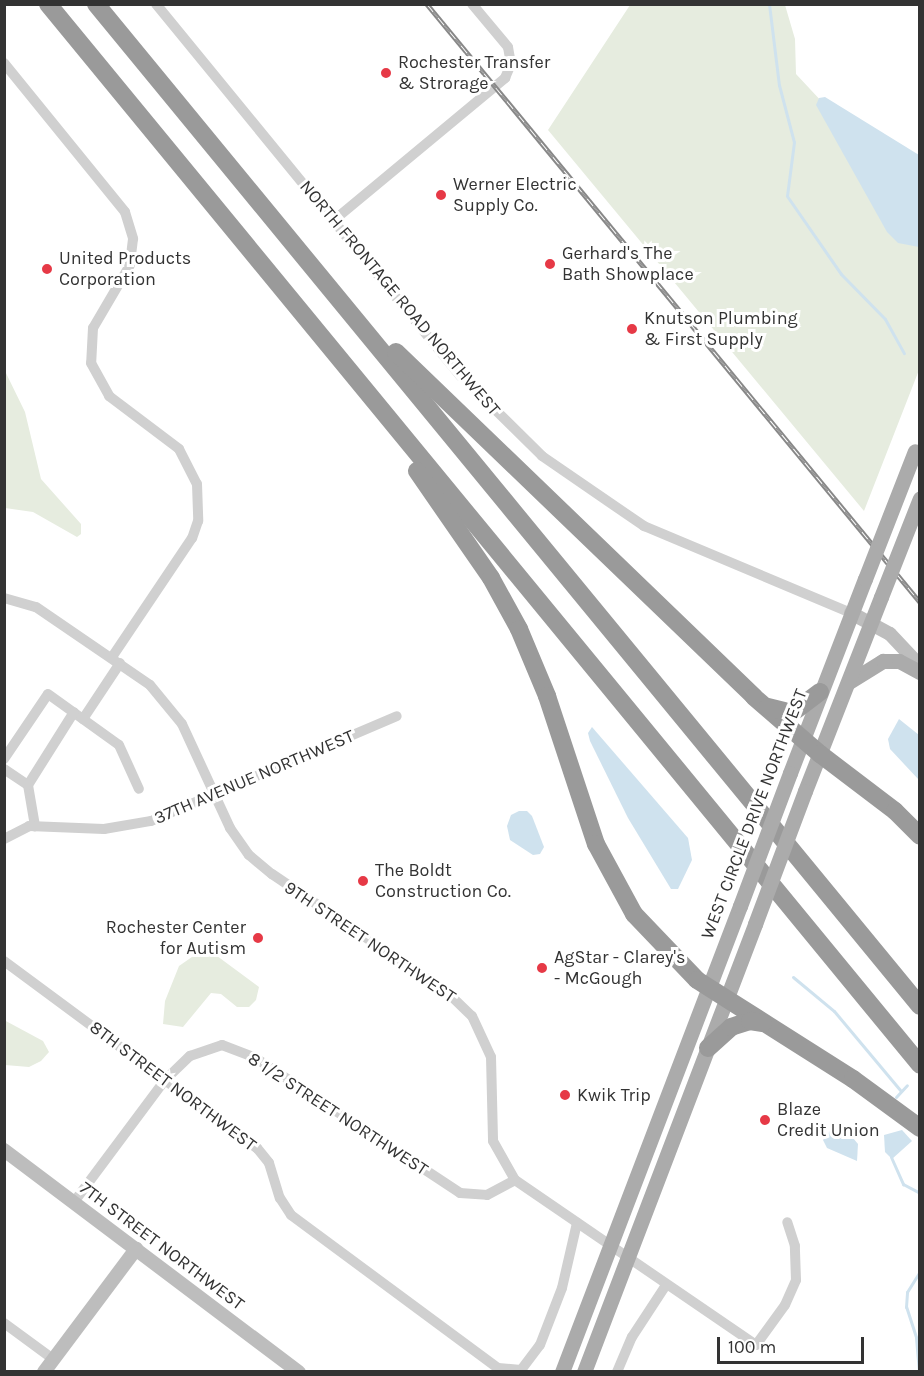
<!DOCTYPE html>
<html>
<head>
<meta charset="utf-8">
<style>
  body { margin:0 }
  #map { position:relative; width:924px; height:1376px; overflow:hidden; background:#fff; font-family:Karla,sans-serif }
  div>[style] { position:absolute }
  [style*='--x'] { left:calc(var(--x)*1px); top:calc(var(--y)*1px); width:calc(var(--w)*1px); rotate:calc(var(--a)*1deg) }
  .green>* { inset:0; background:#e6ecdf }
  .water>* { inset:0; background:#cfe2ee }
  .stream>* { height:3px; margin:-1.5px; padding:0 1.5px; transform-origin:1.5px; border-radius:1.5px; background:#cfe2ee }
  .street>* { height:10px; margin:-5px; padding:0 5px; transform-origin:5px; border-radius:5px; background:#d0d0d0 }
  .secondary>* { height:14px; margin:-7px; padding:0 7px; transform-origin:7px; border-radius:7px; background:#bdbdbd }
  .primary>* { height:15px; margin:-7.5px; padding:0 7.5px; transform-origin:7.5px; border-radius:7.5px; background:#ababab }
  .highway>* { height:18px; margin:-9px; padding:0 9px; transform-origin:9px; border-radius:9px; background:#9a9a9a }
  .rail>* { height:5px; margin-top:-2.5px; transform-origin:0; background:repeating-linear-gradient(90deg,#fff 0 9px,#888 0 18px); box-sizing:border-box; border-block:2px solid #888 }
  .primary-bridge>* { height:15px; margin:-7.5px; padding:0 7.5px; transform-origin:7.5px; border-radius:7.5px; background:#ababab }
  .dots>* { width:16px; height:16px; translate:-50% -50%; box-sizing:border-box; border:3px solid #fff; border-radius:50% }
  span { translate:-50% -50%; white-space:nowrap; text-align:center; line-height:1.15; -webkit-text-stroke:6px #fff; paint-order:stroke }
  .poi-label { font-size:18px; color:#333 }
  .left { translate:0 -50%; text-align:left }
  .right { translate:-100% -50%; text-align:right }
  .street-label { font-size:18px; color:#333 }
  .frame { position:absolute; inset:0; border:6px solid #333; pointer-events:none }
  .scale { position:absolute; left:717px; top:1337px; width:147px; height:27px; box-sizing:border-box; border:3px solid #333; border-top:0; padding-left:8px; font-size:18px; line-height:21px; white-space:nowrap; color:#333; -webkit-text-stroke:4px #fff; paint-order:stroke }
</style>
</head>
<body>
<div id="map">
  <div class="green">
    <div style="clip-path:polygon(630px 5px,785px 5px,795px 39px,796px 74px,824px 104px,919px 159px,919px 370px,864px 511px,548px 130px)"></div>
    <div style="clip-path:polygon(4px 369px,25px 412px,41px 479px,81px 524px,81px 534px,77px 537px,33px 512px,5px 508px)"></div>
    <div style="clip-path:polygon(202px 950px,213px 953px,259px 987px,256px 1000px,249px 1007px,237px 1007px,221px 994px,211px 993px,183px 1027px,163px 1024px,165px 1001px,179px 966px)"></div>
    <div style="clip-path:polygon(4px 1020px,43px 1041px,49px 1052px,41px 1061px,29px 1067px,5px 1065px)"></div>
  </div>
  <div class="water">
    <div style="clip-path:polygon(825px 97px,919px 155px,919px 247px,898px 243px,887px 232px,816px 105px,819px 98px)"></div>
    <div style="clip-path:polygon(899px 719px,919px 735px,919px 780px,890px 749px,888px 739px)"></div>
    <div style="clip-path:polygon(592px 727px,688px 838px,692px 860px,678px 889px,671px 889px,628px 818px,590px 741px,588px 733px)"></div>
    <div style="clip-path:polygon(519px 811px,527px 811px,532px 816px,544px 847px,540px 854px,533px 855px,510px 840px,507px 826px,511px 815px)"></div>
    <div style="clip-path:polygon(832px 1128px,840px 1128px,853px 1138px,858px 1144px,857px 1161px,827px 1148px,823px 1140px)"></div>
    <div style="clip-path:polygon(902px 1130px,912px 1141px,892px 1159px,885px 1152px,884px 1135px)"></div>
  </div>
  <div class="stream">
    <div style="--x:769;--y:4;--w:82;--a:83"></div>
    <div style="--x:779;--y:85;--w:59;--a:75.3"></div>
    <div style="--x:794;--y:142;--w:54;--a:97.4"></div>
    <div style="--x:787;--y:196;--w:95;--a:55.3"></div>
    <div style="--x:841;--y:274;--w:63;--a:45.6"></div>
    <div style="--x:885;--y:319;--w:39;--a:61"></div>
    <div style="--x:793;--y:977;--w:53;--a:39.7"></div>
    <div style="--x:834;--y:1011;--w:103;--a:50.1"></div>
    <div style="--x:896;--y:1097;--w:16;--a:-47"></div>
    <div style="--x:891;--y:1157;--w:30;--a:66"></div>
    <div style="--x:903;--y:1184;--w:19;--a:28"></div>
    <div style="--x:919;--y:1372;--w:35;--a:-95"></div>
    <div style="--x:916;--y:1337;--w:32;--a:-108"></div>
    <div style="--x:906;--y:1307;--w:15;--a:-86"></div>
    <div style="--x:907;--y:1292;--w:25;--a:-58"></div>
  </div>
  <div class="street">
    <div style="--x:156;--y:4;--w:481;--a:50.7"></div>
    <div style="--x:461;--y:376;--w:114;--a:44.6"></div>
    <div style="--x:542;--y:456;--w:124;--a:34.5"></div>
    <div style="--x:644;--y:526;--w:225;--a:22.8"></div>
    <div style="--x:4;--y:63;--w:192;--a:50.9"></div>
    <div style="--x:125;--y:212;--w:28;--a:73"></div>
    <div style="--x:133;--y:239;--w:26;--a:97"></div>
    <div style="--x:130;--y:265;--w:73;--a:120.4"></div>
    <div style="--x:93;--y:328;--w:35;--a:93"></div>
    <div style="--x:91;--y:363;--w:38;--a:61"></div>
    <div style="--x:109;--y:396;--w:88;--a:37.1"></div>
    <div style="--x:179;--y:449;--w:39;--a:63"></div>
    <div style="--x:197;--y:484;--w:37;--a:88"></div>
    <div style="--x:198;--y:521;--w:18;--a:109"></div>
    <div style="--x:192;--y:538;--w:143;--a:123.9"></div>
    <div style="--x:333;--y:221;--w:224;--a:-39.7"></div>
    <div style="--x:505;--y:78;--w:15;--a:-67"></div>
    <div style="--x:511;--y:64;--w:17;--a:-100"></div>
    <div style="--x:508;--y:47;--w:56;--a:-129.9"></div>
    <div style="--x:4;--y:598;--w:33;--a:16"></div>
    <div style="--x:36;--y:607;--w:138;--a:34.4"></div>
    <div style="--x:150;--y:685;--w:50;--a:50.6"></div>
    <div style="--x:182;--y:724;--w:115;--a:65.2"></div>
    <div style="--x:230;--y:828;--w:33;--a:55"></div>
    <div style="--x:249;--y:855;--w:30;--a:40"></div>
    <div style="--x:272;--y:874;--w:214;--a:34.1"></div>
    <div style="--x:449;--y:994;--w:32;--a:44"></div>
    <div style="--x:472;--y:1016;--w:45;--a:65.1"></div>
    <div style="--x:491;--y:1057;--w:84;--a:88.6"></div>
    <div style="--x:493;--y:1141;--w:45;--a:60.6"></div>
    <div style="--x:515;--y:1180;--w:292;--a:34.4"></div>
    <div style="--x:756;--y:1345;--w:49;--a:-54.1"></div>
    <div style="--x:785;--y:1305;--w:27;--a:-66"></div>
    <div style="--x:796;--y:1280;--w:34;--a:-92"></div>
    <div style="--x:795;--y:1246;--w:25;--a:-108"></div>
    <div style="--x:83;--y:719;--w:67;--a:-56.5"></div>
    <div style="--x:4;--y:759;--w:78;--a:-55.9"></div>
    <div style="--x:48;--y:694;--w:87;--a:35.7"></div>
    <div style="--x:119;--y:745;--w:48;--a:65.6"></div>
    <div style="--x:4;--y:769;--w:29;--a:34"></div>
    <div style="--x:28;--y:785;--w:42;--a:80.3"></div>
    <div style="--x:28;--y:785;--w:86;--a:-57.8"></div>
    <div style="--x:4;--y:839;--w:28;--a:-27"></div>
    <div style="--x:29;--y:826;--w:75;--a:2.3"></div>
    <div style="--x:104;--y:829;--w:48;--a:-9.7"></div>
    <div style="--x:151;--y:821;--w:267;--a:-23.1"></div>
    <div style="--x:4;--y:961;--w:315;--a:36.5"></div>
    <div style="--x:257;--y:1148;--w:19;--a:51"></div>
    <div style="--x:269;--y:1163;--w:37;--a:73"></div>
    <div style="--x:280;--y:1198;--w:20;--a:57"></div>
    <div style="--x:291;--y:1215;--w:257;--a:36.5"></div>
    <div style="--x:498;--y:1368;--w:23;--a:5"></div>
    <div style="--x:521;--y:1370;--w:31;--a:-53"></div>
    <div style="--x:540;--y:1345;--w:61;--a:-68.9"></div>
    <div style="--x:562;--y:1288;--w:67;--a:-77"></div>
    <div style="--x:74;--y:1202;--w:152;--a:-53.3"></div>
    <div style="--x:165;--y:1080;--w:35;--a:-44"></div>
    <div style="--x:190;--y:1056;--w:34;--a:-19"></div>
    <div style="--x:222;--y:1045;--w:34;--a:21"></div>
    <div style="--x:254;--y:1057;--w:247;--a:33.4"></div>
    <div style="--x:460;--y:1193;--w:27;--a:4"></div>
    <div style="--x:487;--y:1195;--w:32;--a:-28"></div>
    <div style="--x:4;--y:1323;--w:61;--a:36.3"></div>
    <div style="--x:617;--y:1372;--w:38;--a:-67"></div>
    <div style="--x:632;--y:1337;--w:62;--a:-56.8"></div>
  </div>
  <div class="secondary">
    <div style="--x:851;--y:613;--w:44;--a:28.3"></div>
    <div style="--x:890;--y:634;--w:44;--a:46.8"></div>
    <div style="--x:4;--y:1150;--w:369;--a:37"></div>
    <div style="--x:44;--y:1372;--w:154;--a:-53.2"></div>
  </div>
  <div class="primary">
    <div style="--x:849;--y:682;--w:40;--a:-32"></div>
    <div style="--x:883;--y:661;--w:16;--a:0"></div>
    <div style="--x:899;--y:661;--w:24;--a:28"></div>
    <div style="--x:790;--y:773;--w:208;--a:-68.9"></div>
    <div style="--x:805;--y:791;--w:208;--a:-68.6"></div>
    <div style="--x:562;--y:1372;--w:499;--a:-69.1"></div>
    <div style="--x:584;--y:1372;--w:480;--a:-69.1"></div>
  </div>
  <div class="highway">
    <div style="--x:48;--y:4;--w:1373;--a:50.58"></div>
    <div style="--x:96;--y:4;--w:1297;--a:50.57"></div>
    <div style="--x:396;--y:352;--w:497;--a:43.9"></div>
    <div style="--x:754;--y:697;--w:87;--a:40.8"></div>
    <div style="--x:820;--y:754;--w:94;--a:37.2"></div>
    <div style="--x:895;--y:811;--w:35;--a:45"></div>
    <div style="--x:417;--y:471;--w:130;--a:55.3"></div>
    <div style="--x:491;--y:578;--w:58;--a:61.2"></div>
    <div style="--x:519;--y:629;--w:73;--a:67.3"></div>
    <div style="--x:547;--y:696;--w:156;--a:71.7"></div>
    <div style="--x:596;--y:844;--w:80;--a:61.5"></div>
    <div style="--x:634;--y:914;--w:91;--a:46.3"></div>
    <div style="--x:697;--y:980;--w:185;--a:32.4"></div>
    <div style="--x:853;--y:1079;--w:83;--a:36.2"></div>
    <div style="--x:768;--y:707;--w:25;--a:14"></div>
    <div style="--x:792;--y:713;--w:35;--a:-37"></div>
    <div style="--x:708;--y:1048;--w:31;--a:-42"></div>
    <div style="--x:731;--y:1027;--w:20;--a:-18"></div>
    <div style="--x:750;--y:1021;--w:13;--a:9"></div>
  </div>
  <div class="rail">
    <div style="--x:427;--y:4;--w:775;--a:50.5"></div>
  </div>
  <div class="primary-bridge">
    <div style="--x:865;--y:579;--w:137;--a:-68.7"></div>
    <div style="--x:881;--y:597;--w:106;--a:-68.5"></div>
    <div style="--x:740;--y:906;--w:142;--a:-69.4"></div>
    <div style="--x:755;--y:924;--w:142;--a:-69.4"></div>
  </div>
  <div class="dots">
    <div style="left:386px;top:73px;background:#e63946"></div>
    <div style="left:441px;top:195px;background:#e63946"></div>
    <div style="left:550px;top:264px;background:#e63946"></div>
    <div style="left:47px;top:269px;background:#e63946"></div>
    <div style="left:632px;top:329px;background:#e63946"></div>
    <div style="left:363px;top:881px;background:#e63946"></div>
    <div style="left:258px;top:938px;background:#e63946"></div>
    <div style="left:542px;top:968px;background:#e63946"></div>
    <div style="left:565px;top:1095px;background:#e63946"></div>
    <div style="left:765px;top:1120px;background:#e63946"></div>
  </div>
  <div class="poi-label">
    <span class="left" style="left:398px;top:73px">Rochester Transfer<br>&amp; Strorage</span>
    <span class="left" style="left:453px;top:195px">Werner Electric<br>Supply Co.</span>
    <span class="left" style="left:562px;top:264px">Gerhard's The<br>Bath Showplace</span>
    <span class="left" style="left:59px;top:269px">United Products<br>Corporation</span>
    <span class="left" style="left:644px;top:329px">Knutson Plumbing<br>&amp; First Supply</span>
    <span class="left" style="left:375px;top:881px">The Boldt<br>Construction Co.</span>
    <span class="right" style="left:246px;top:938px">Rochester Center<br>for Autism</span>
    <span class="left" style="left:554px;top:968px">AgStar - Clarey's<br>- McGough</span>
    <span class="left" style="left:577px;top:1095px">Kwik Trip</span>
    <span class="left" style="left:777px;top:1120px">Blaze<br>Credit Union</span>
  </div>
  <div class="street-label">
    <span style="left:400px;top:298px;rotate:50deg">NORTH FRONTAGE ROAD NORTHWEST</span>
    <span style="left:254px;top:777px;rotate:-23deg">37TH AVENUE NORTHWEST</span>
    <span style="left:754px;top:814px;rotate:-69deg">WEST CIRCLE DRIVE NORTHWEST</span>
    <span style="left:370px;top:942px;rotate:34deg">9TH STREET NORTHWEST</span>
    <span style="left:173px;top:1086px;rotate:37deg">8TH STREET NORTHWEST</span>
    <span style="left:338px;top:1114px;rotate:33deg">8 1/2 STREET NORTHWEST</span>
    <span style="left:162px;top:1246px;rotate:37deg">7TH STREET NORTHWEST</span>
  </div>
  <div class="frame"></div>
  <div class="scale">100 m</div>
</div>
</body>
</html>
